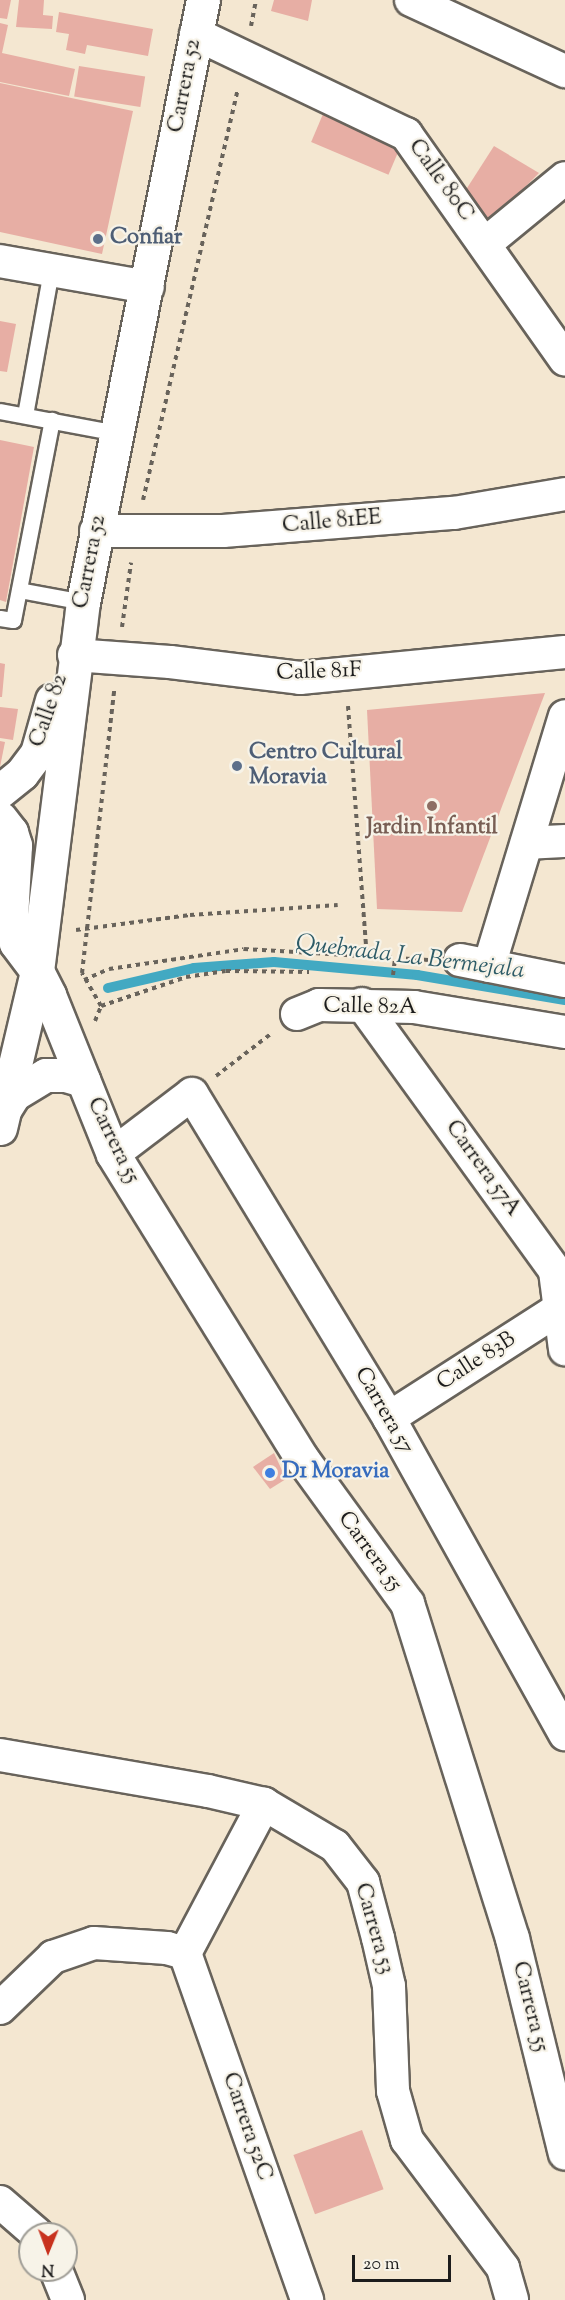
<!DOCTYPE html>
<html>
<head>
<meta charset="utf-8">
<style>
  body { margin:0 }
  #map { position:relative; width:565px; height:2300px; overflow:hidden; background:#f4e7d1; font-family:"Sorts Mill Goudy",serif }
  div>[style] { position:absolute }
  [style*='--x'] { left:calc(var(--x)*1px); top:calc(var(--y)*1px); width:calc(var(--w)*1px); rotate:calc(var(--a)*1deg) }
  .stream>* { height:10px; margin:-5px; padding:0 5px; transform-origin:5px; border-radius:5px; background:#42a9c2 }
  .building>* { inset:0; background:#e7aea4; transform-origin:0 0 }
  .path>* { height:4px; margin-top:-2px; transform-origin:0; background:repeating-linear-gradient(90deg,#68635b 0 4.5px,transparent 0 9px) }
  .roads { filter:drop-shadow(2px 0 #68635b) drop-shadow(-2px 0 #68635b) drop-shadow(0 2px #68635b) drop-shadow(0 -2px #68635b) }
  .lane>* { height:15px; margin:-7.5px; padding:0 7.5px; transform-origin:7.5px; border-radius:7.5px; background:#fff }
  .street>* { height:32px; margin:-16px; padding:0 16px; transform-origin:16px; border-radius:16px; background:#fff }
  .secondary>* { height:33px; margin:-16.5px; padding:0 16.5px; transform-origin:16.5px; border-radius:16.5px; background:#fff }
  .dots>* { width:16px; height:16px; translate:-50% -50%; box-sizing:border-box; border:3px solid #f7f3e8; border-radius:50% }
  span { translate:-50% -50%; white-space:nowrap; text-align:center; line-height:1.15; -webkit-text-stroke:4.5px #f7f3e8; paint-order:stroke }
  .street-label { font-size:22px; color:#1c1c1c }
  .service-label { font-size:22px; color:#4e5e75; font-weight:700 }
  .left { translate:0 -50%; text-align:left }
  .education-label { font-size:22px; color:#785e54; font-weight:700 }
  .shop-label { font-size:22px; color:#366cbe; font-weight:700 }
  .water-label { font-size:24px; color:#2d5b67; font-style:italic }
  .north { position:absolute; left:18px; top:2222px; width:60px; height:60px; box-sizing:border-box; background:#f7f3e8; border:2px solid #9f9d96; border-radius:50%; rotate:181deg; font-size:16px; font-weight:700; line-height:24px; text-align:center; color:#1c1c1c }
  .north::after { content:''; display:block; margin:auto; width:21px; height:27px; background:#c8321e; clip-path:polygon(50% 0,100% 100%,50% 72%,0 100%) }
  .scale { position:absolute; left:352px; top:2255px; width:99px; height:27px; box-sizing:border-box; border:3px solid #1c1c1c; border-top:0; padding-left:8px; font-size:18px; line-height:21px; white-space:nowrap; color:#1c1c1c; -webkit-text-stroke:4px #f7f3e8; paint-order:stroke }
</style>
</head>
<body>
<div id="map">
  <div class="stream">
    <div style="--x:108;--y:988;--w:88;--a:-13.1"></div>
    <div style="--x:194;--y:968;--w:80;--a:-4.3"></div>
    <div style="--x:274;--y:962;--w:144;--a:5.2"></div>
    <div style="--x:417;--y:975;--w:150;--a:9.6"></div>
  </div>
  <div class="building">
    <div style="clip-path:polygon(0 0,11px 0,7px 19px,0 18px)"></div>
    <div style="clip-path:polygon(19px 0,44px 0,43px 15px,53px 16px,52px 29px,16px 27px)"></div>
    <div style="clip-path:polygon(274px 0,312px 0,308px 21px,271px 11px)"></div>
    <div style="clip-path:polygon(59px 12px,153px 29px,148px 56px,87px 45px,85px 54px,66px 50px,69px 34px,56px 32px)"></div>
    <div style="clip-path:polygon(0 23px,8px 25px,2px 53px,75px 69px,69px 96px,0 82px)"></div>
    <div style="left:79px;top:66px;width:67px;height:31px;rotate:9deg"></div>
    <div style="clip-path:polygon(0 83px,133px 111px,102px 254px,0 232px)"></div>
    <div style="left:326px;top:107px;width:84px;height:38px;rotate:23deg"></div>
    <div style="clip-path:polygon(494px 146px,539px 173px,488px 225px,460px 199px)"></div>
    <div style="clip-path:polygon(0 321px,16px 324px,7px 372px,0 371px)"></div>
    <div style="clip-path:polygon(0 440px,34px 447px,6px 602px,0 600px)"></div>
    <div style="clip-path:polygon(0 663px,5px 664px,2px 697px,0 697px)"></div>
    <div style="clip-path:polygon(545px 693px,462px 912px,377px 909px,367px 710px)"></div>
    <div style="clip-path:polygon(0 707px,18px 709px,13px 740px,0 738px)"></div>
    <div style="clip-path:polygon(0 741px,5px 742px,0 767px)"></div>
    <div style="clip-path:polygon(274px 1453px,286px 1479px,270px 1489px,253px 1467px)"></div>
    <div style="left:362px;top:2130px;width:63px;height:73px;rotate:70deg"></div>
  </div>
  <div class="path">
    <div style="--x:251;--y:26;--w:26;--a:-79"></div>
    <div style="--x:143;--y:500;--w:422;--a:-77"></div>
    <div style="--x:122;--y:627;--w:65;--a:-82"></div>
    <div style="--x:348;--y:706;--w:251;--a:85.7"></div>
    <div style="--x:76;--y:930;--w:115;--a:-7.5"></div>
    <div style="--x:190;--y:915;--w:148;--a:-3.9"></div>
    <div style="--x:393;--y:975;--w:17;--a:-83"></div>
    <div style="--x:84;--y:980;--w:27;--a:-24"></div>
    <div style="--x:109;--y:969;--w:136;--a:-8.4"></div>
    <div style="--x:244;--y:949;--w:185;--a:3.4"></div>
    <div style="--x:101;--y:1006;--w:38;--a:-120"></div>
    <div style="--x:82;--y:973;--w:284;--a:-83.5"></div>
    <div style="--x:95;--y:1021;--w:16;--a:-68"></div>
    <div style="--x:101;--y:1006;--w:90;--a:-18.8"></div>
    <div style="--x:186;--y:977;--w:40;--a:-8.5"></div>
    <div style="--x:226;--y:971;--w:83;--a:0.7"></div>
    <div style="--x:216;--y:1076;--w:71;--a:-37.5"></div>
  </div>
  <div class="roads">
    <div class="lane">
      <div style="--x:0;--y:411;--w:119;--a:10.6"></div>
      <div style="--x:25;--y:415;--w:147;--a:-79.8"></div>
      <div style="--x:19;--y:590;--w:65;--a:10.6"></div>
      <div style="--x:0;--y:618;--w:13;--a:9"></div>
      <div style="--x:13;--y:620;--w:204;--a:-79"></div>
    </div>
    <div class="street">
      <div style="--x:411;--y:0;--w:170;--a:24.8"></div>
      <div style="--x:196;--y:34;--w:233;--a:25.5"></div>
      <div style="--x:406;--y:134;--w:276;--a:54.8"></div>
      <div style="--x:486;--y:243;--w:102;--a:-39.4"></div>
      <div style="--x:0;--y:261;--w:150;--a:10"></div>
      <div style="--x:96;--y:531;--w:127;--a:0"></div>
      <div style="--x:223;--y:531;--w:232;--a:-4.5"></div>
      <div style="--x:454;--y:513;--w:113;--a:-9.7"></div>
      <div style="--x:74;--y:655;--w:96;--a:4.2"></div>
      <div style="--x:170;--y:662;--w:131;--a:7"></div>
      <div style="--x:300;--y:678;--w:266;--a:-5.6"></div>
      <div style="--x:527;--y:843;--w:38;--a:-3"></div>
      <div style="--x:460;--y:960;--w:107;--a:11.3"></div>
      <div style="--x:489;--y:966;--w:261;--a:-73.1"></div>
      <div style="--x:362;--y:1004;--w:329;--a:54.1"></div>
      <div style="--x:555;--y:1271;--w:79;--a:82.7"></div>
      <div style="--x:297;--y:1014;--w:24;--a:-22"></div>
      <div style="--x:319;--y:1005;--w:95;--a:1.2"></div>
      <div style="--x:414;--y:1007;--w:153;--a:9.4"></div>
      <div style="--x:113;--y:1154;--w:99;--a:-37.2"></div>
      <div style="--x:192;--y:1094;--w:379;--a:58.7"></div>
      <div style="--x:389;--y:1418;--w:362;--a:60.9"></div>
      <div style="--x:389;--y:1418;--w:209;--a:-32.7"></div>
      <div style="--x:0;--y:1755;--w:211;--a:9.8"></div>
      <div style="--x:208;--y:1791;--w:57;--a:13.1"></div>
      <div style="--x:264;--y:1804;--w:82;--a:30.6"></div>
      <div style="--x:335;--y:1846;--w:46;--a:52.1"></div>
      <div style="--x:363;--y:1882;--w:58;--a:75"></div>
      <div style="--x:378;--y:1938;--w:49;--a:77.1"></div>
      <div style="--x:389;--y:1986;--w:105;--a:87.8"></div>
      <div style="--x:393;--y:2091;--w:51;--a:74.1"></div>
      <div style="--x:407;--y:2140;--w:160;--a:53.1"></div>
      <div style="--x:503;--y:2268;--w:33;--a:74"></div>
      <div style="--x:185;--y:1953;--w:368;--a:70.6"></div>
      <div style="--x:185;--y:1953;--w:169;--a:-62.1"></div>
      <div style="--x:0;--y:2008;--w:74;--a:-43.9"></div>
      <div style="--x:53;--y:1957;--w:43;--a:-18.9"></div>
      <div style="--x:94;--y:1943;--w:73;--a:3.9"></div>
      <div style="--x:167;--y:1948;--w:19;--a:16"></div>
      <div style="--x:0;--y:2202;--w:49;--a:40.9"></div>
      <div style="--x:56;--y:2270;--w:32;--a:68"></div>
    </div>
    <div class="secondary">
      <div style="--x:0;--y:791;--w:28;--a:-39"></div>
      <div style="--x:22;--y:773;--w:25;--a:-53"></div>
      <div style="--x:37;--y:753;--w:55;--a:-74.2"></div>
      <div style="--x:0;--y:818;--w:18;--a:52"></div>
      <div style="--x:11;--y:832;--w:14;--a:73"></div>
      <div style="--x:15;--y:845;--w:73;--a:93.1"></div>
      <div style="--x:11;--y:918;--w:25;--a:79"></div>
      <div style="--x:16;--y:943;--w:35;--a:53"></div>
      <div style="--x:37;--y:971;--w:27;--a:63"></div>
      <div style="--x:49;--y:995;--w:171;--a:68.1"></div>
      <div style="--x:113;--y:1154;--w:360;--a:58.2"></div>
      <div style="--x:303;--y:1460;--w:177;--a:54"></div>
      <div style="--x:407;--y:1603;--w:351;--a:72.6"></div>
      <div style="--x:512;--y:1938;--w:221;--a:76.2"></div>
      <div style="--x:4;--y:1110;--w:19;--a:-58"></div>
      <div style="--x:14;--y:1094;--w:37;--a:-31"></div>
      <div style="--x:46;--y:1075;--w:19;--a:0"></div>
      <div style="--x:65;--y:1075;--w:19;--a:16"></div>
      <div style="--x:0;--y:1128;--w:161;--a:-76.7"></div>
      <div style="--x:37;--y:971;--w:372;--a:-82.9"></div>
      <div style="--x:83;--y:602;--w:614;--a:-78.73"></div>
    </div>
  </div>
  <div class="dots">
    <div style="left:98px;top:239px;background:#5c6f8a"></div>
    <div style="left:237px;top:766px;background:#5c6f8a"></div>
    <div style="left:432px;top:806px;background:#8d6e63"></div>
    <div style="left:270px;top:1473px;background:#3f7fe0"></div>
  </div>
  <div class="street-label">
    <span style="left:186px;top:86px;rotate:-79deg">Carrera 52</span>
    <span style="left:440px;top:181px;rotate:54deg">Calle 80C</span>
    <span style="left:332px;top:523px;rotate:-5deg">Calle 81EE</span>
    <span style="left:91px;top:562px;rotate:-79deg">Carrera 52</span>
    <span style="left:319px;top:673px;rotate:-2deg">Calle 81F</span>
    <span style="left:50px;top:711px;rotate:-71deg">Calle 82</span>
    <span style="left:370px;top:1008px;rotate:1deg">Calle 82A</span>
    <span style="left:112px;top:1141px;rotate:64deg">Carrera 55</span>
    <span style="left:482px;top:1169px;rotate:54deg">Carrera 57A</span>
    <span style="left:477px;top:1362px;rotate:-33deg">Calle 83B</span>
    <span style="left:383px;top:1411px;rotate:60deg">Carrera 57</span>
    <span style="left:369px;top:1552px;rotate:54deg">Carrera 55</span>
    <span style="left:373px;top:1929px;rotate:74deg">Carrera 53</span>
    <span style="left:529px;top:2007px;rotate:76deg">Carrera 55</span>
    <span style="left:246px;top:2127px;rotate:71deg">Carrera 52C</span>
  </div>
  <div class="service-label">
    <span class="left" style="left:110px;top:239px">Confiar</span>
    <span class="left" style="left:249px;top:766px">Centro Cultural<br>Moravia</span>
  </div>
  <div class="education-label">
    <span style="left:432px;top:829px">Jardin Infantil</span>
  </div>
  <div class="shop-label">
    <span class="left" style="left:282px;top:1473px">D1 Moravia</span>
  </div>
  <div class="water-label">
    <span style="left:410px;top:958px;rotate:7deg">Quebrada La Bermejala</span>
  </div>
  <div class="north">N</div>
  <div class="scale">20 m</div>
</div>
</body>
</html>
